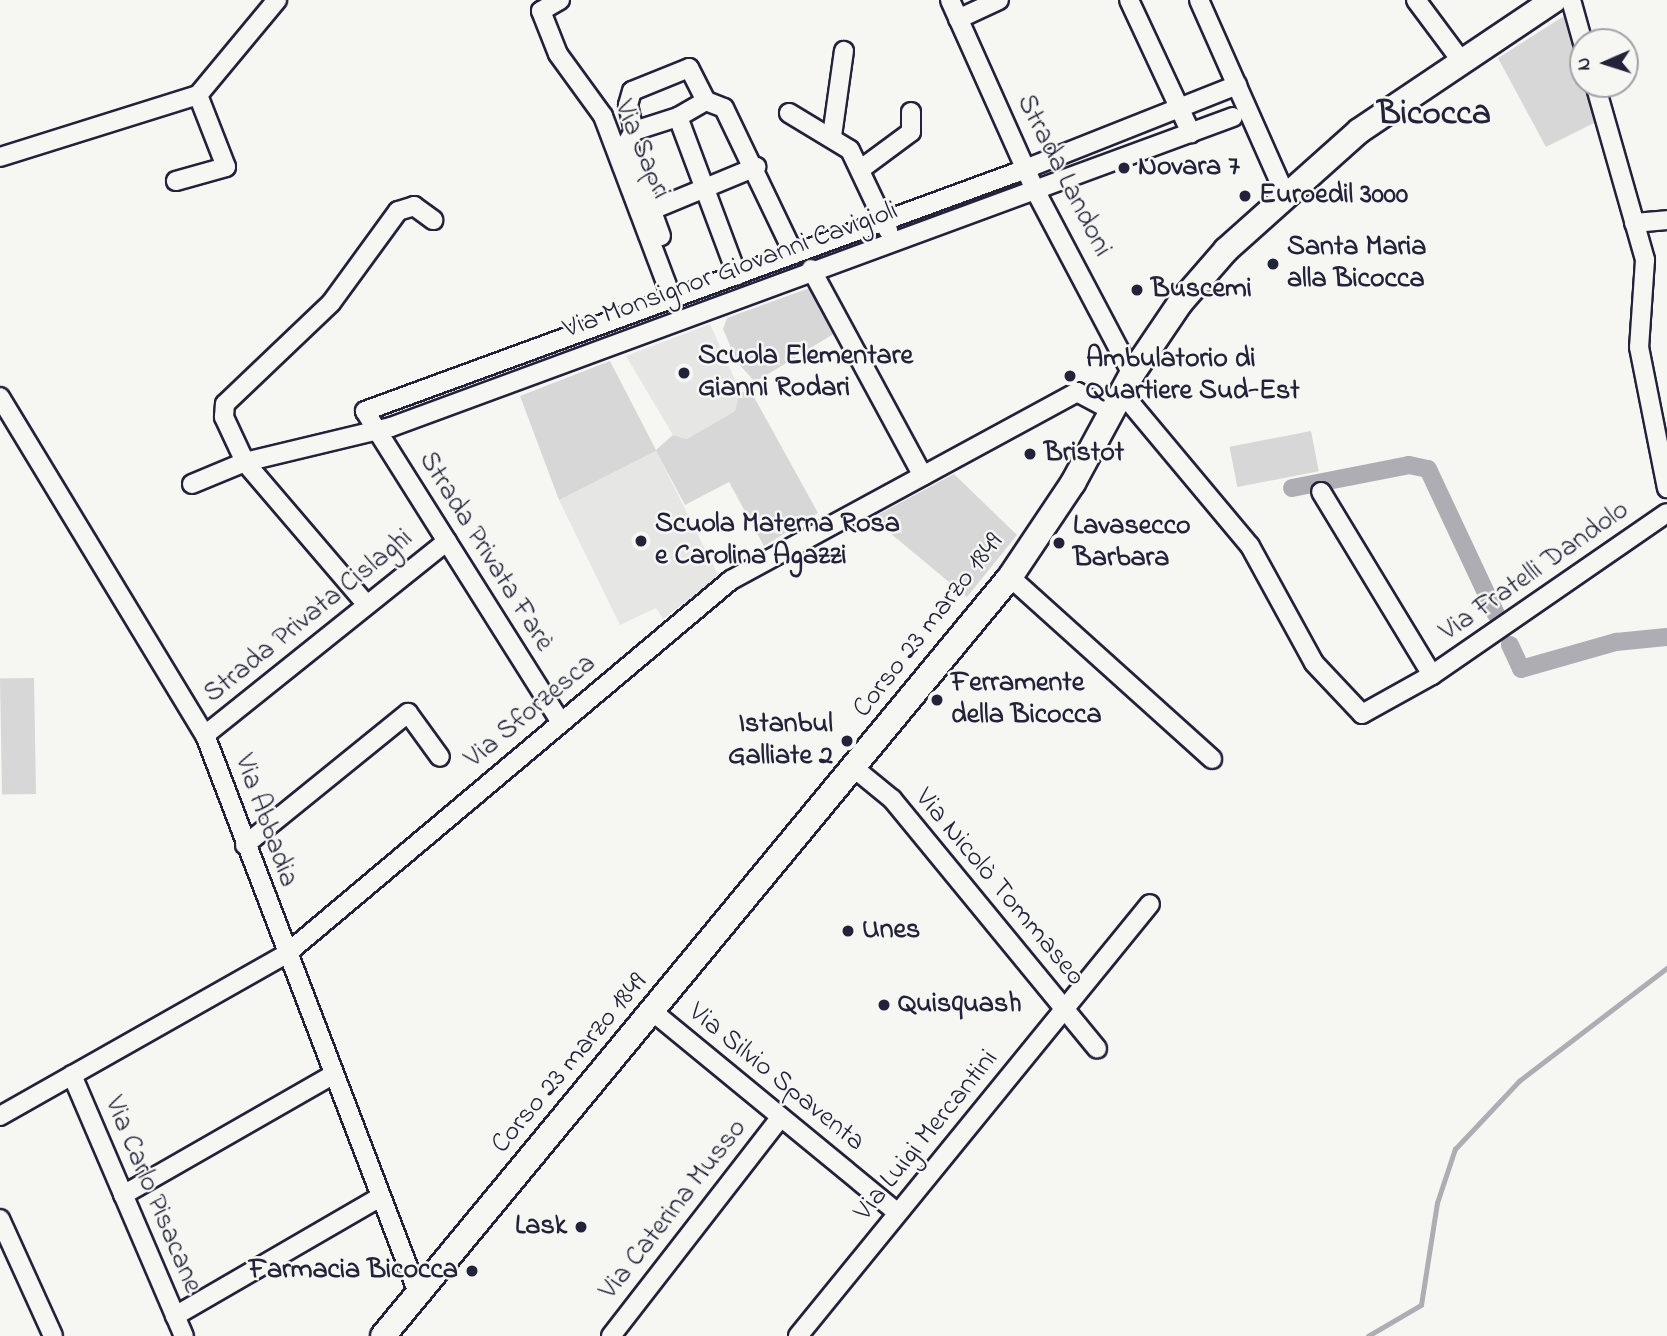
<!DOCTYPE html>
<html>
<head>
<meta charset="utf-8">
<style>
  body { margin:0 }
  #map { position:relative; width:1667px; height:1336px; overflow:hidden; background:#f6f6f2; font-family:"Indie Flower",sans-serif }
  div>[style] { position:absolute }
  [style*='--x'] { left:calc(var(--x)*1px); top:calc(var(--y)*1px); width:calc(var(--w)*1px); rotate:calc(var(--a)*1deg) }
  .built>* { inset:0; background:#e6e6e4 }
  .green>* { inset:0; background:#d7d7d7; transform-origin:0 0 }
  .stream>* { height:4.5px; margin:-2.25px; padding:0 2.25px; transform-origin:2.25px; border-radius:2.25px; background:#adadb3 }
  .canal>* { height:18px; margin:-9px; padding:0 9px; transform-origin:9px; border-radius:9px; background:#adadb3 }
  .roads { filter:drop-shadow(2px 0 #22223b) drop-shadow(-2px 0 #22223b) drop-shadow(0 2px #22223b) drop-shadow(0 -2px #22223b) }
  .street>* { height:18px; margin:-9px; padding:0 9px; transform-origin:9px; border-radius:9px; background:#f6f6f2 }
  .secondary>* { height:24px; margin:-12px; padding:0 12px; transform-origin:12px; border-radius:12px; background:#f6f6f2 }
  .dots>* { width:19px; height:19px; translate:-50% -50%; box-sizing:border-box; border:4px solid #f6f6f2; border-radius:50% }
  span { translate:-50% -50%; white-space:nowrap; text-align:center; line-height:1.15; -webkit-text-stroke:5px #f6f6f2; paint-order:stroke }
  .street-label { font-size:28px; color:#22223b }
  .poi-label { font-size:28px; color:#22223b; font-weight:700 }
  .left { translate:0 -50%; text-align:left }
  .right { translate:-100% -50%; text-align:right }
  .district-label { font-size:35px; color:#22223b; font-weight:700 }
  .north { position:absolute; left:1569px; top:28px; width:70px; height:70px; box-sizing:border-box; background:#f6f6f2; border:2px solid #a1a1a9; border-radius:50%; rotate:267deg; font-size:19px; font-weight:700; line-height:28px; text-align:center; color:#22223b }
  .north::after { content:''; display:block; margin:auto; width:24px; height:32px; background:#22223b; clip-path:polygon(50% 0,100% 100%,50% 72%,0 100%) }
</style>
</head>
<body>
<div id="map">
  <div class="built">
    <div style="clip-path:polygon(710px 324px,740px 391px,735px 411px,687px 439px,673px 435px,626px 356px)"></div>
    <div style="clip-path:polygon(656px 451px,719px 577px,663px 619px,656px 608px,620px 625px,559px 500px)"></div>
  </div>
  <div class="green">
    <div style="clip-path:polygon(1564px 16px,1596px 122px,1546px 147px,1498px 58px)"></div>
    <div style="clip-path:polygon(815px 286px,840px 330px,755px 382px,737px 362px,723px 329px,727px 318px)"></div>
    <div style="clip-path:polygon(610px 361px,656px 450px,673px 435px,687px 439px,735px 411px,740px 391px,754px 397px,818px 513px,764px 546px,729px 482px,685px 505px,656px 451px,559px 500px,520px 396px)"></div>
    <div style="left:1311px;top:431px;width:41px;height:83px;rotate:79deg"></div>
    <div style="clip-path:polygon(954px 474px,1017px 535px,967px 597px,872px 518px)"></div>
    <div style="left:34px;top:678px;width:116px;height:34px;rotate:89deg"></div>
  </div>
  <div class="stream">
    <div style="--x:1368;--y:1336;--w:61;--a:-30.3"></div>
    <div style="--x:1421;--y:1305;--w:103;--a:-81.1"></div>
    <div style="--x:1437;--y:1203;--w:57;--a:-71.6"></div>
    <div style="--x:1455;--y:1149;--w:93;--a:-46.7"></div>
    <div style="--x:1519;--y:1081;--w:186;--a:-37.4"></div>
  </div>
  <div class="canal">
    <div style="--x:1292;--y:488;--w:119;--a:-11.1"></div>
    <div style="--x:1409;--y:465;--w:19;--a:12"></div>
    <div style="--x:1428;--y:469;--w:160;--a:64.9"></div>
    <div style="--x:1510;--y:645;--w:26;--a:65"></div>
    <div style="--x:1521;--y:669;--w:99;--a:-15.9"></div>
    <div style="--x:1616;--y:642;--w:51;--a:-5.6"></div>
  </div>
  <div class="roads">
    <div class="street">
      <div style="--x:560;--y:0;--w:22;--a:150"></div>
      <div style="--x:541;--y:11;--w:46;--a:68.4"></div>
      <div style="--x:558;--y:54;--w:77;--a:54"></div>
      <div style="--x:603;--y:116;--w:196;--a:69.3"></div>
      <div style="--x:950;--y:0;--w:208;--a:65.9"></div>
      <div style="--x:1035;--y:190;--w:208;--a:62.2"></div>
      <div style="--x:1129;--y:0;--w:147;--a:65"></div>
      <div style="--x:1199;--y:0;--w:210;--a:66.1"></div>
      <div style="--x:1416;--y:0;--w:74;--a:53.3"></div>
      <div style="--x:1571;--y:0;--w:45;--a:74.4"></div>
      <div style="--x:958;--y:19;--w:45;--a:-24.9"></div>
      <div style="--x:1595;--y:84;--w:183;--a:74.1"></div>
      <div style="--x:1645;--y:260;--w:87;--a:93.9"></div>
      <div style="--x:1639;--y:347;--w:144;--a:78.8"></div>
      <div style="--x:198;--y:95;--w:124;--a:-50.3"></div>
      <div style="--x:706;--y:101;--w:19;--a:21"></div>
      <div style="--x:724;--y:108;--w:162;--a:64.4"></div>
      <div style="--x:789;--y:113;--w:71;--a:31.2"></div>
      <div style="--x:850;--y:150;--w:89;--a:64.6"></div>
      <div style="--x:678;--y:117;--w:32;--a:-30"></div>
      <div style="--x:706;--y:101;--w:37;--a:-117"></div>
      <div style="--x:689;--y:68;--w:61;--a:158"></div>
      <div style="--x:632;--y:91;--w:15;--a:106"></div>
      <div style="--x:628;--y:105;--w:27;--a:77"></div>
      <div style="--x:634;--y:131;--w:46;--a:-17.7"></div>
      <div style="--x:678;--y:117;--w:169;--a:69.5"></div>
      <div style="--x:634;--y:131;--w:14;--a:120"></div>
      <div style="--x:627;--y:143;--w:99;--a:69.9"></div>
      <div style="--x:832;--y:136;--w:86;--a:-82"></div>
      <div style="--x:0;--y:157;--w:207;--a:-17.4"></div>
      <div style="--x:198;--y:95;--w:77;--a:68.7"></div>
      <div style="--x:226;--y:167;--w:52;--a:164.4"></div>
      <div style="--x:861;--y:169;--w:62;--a:-36.5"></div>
      <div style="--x:911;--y:132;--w:20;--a:-90"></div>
      <div style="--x:652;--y:210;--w:113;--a:-22.5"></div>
      <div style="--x:1634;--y:223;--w:33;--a:-5"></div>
      <div style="--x:811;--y:269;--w:235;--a:61.6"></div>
      <div style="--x:1122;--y:393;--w:199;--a:50.1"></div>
      <div style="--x:1250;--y:546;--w:133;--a:61.3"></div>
      <div style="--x:1314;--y:663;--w:70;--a:46.7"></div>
      <div style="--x:1362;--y:714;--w:80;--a:-29.1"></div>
      <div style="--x:1432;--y:675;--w:214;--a:-121.2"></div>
      <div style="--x:0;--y:397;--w:395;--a:58.8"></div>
      <div style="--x:205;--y:735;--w:597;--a:69.11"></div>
      <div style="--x:192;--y:484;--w:57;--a:-22.5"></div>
      <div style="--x:245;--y:462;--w:150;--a:-13.5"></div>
      <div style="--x:391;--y:427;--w:897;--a:-20.21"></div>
      <div style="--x:1010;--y:577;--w:272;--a:42"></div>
      <div style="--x:367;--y:605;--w:188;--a:-130.5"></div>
      <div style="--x:245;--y:462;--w:50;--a:-115"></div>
      <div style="--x:224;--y:417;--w:13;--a:-86"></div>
      <div style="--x:225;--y:404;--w:146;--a:-43.6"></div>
      <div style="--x:331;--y:303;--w:114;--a:-53.9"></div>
      <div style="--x:398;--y:211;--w:17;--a:-17"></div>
      <div style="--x:414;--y:206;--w:24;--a:36"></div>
      <div style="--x:1432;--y:675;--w:285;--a:-34.6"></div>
      <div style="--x:560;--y:721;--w:366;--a:-122.2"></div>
      <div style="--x:365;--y:411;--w:692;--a:-20.11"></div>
      <div style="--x:1015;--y:173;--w:239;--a:-21.6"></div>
      <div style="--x:205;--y:735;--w:310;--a:-38.7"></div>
      <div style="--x:854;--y:768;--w:49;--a:39.2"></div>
      <div style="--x:892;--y:799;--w:323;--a:50.6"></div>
      <div style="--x:245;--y:845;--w:210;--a:-39"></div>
      <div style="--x:408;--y:713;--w:54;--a:54"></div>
      <div style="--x:652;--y:1011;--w:318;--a:39.4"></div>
      <div style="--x:72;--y:1075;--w:284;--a:66.8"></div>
      <div style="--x:0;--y:1116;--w:327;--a:-29.5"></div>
      <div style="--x:285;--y:955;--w:583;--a:-40.06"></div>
      <div style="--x:731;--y:580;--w:394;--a:-28.5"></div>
      <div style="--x:1077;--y:392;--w:40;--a:28"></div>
      <div style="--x:123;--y:1195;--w:240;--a:-29.8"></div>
      <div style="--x:0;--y:1219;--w:128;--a:65.6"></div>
      <div style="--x:175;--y:1316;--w:237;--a:-30.1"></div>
      <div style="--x:611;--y:1336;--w:277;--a:-52.2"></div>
      <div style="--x:798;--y:1336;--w:557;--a:-50.83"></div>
    </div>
    <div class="secondary">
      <div style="--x:383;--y:1336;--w:984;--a:-50.44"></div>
      <div style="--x:1010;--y:577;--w:113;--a:-56.2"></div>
      <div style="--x:1073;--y:483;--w:124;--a:-61.6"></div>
      <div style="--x:1132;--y:374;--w:86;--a:-55.9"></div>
      <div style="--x:1180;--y:303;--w:70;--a:-49"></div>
      <div style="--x:1226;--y:250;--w:178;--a:-41.8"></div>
      <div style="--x:1359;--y:131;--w:235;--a:-33.9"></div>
    </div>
  </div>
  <div class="dots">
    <div style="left:1124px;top:168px;background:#22223b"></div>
    <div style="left:1245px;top:196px;background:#22223b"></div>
    <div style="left:1273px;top:264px;background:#22223b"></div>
    <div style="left:1137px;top:290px;background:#22223b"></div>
    <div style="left:684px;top:373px;background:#22223b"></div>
    <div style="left:1070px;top:376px;background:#22223b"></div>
    <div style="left:1030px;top:454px;background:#22223b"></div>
    <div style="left:641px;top:541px;background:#22223b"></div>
    <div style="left:1059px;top:543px;background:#22223b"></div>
    <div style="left:937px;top:700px;background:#22223b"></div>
    <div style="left:847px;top:741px;background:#22223b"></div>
    <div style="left:848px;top:931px;background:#22223b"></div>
    <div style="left:884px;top:1005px;background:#22223b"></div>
    <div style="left:581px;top:1227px;background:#22223b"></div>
    <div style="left:472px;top:1271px;background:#22223b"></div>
  </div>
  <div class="street-label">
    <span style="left:641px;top:150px;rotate:67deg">Via Sapri</span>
    <span style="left:1063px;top:176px;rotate:63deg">Strada Landoni</span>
    <span style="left:731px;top:271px;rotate:-20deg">Via Monsignor Giovanni Cavigioli</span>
    <span style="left:485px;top:552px;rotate:58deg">Strada Privata Farè</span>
    <span style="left:1535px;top:572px;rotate:-35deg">Via Fratelli Dandolo</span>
    <span style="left:309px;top:617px;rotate:-39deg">Strada Privata Cislaghi</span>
    <span style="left:929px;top:626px;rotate:-52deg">Corso 23 marzo 1849</span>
    <span style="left:531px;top:712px;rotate:-40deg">Via Sforzesca</span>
    <span style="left:265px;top:821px;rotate:70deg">Via Abbadia</span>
    <span style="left:999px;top:888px;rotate:50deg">Via Nicolò Tommaseo</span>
    <span style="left:570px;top:1064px;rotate:-50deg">Corso 23 marzo 1849</span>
    <span style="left:776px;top:1078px;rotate:39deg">Via Silvio Spaventa</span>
    <span style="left:927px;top:1136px;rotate:-51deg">Via Luigi Mercantini</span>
    <span style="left:152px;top:1195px;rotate:67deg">Via Carlo Pisacane</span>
    <span style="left:674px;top:1210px;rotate:-52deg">Via Caterina Musso</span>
  </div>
  <div class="poi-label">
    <span class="left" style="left:1138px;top:168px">Novara 7</span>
    <span class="left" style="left:1259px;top:196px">Euroedil 3000</span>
    <span class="left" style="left:1287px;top:264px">Santa Maria<br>alla Bicocca</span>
    <span class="left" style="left:1151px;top:290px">Buscemi</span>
    <span class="left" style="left:698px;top:373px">Scuola Elementare<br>Gianni Rodari</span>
    <span class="left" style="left:1086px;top:376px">Ambulatorio di<br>Quartiere Sud-Est</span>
    <span class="left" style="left:1044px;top:454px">Bristot</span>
    <span class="left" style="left:655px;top:541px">Scuola Materna Rosa<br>e Carolina Agazzi</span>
    <span class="left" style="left:1073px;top:543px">Lavasecco<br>Barbara</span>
    <span class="left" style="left:951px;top:700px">Ferramente<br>della Bicocca</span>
    <span class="right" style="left:833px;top:741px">Istanbul<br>Galliate 2</span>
    <span class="left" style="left:862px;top:931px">Unes</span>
    <span class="left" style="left:898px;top:1005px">Quisquash</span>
    <span class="right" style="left:567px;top:1227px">Lask</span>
    <span class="right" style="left:458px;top:1271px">Farmacia Bicocca</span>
  </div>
  <div class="district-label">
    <span style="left:1434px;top:115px">Bicocca</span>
  </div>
  <div class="north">N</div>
</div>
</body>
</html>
